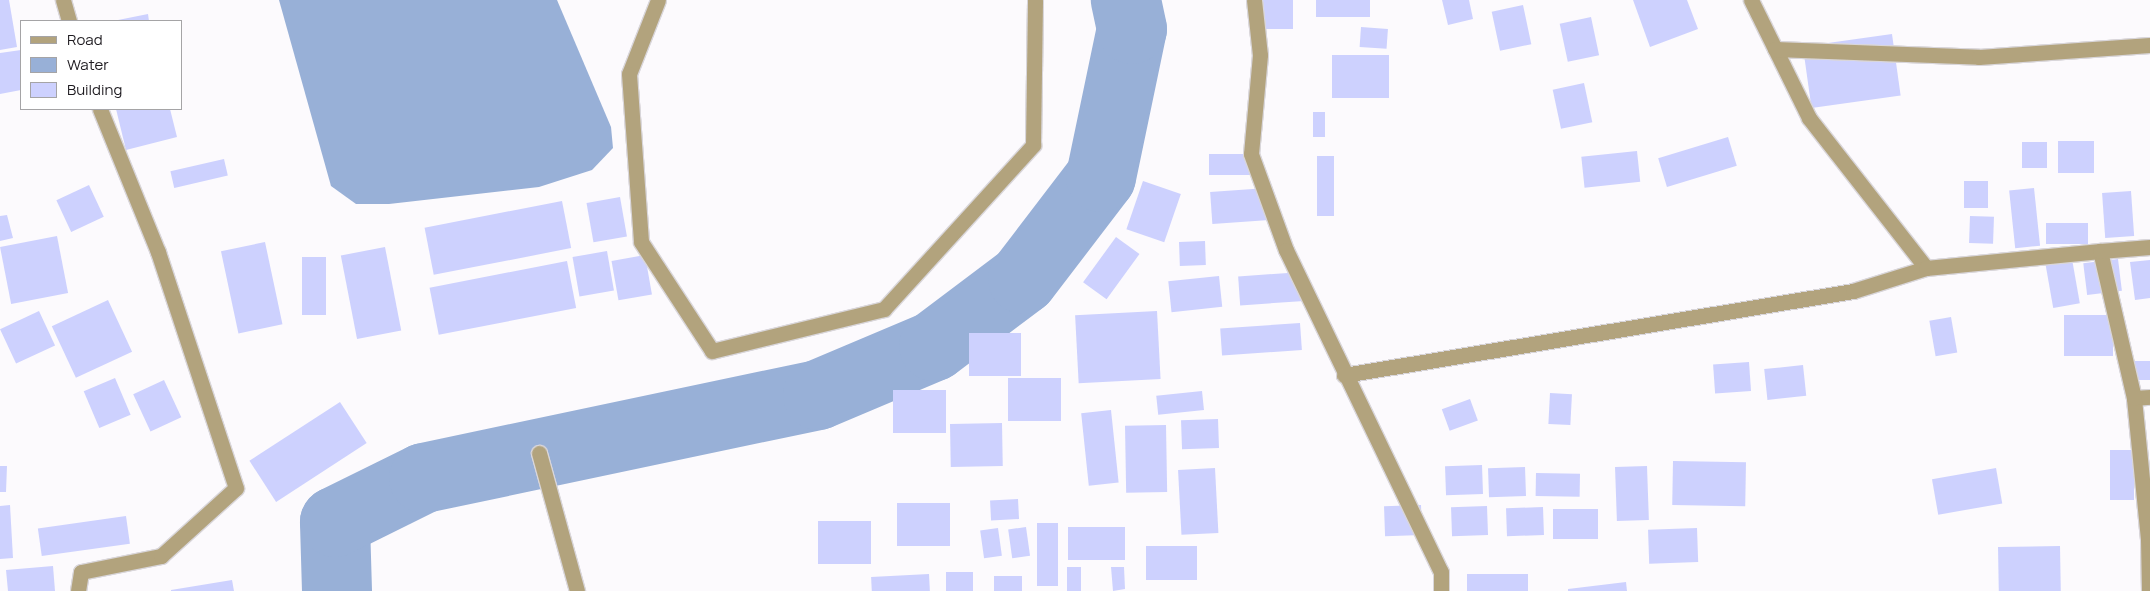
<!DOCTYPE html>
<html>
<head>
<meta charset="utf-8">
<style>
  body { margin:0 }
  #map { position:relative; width:2150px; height:591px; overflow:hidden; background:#fcfafd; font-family:Manrope,sans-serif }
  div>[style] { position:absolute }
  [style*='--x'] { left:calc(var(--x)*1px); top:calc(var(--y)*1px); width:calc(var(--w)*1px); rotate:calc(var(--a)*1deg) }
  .water>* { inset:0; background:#98b0d7 }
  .river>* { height:70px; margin:-35px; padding:0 35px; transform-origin:35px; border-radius:35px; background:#98b0d7 }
  .building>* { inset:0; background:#cdd1fe; transform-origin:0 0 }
  .roads { filter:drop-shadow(1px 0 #d9d6da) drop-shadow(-1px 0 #d9d6da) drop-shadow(0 1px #d9d6da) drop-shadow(0 -1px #d9d6da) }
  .street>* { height:15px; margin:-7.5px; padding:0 7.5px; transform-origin:7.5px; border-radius:7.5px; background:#b2a37d }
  span { translate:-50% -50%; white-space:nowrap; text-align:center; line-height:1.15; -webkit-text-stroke:5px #fff; paint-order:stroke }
  .legend { position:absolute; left:20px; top:20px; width:162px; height:90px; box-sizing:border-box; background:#fff; border:1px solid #a5a4a6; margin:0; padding:6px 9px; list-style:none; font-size:15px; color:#1f1c21 }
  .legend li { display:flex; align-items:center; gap:10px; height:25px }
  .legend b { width:25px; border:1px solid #a5a4a6 }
</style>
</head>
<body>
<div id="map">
  <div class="water">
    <div style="clip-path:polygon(279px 0,557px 0,611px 127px,613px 148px,592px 170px,539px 187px,389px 204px,356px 204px,331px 186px)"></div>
  </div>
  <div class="river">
    <div style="--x:337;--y:591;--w:69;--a:-91.7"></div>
    <div style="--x:335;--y:522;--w:99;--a:-26.3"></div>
    <div style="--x:424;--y:478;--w:403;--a:-11.9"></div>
    <div style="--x:818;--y:395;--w:126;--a:-22.9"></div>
    <div style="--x:934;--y:346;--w:111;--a:-37"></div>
    <div style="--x:1023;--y:279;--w:128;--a:-52.6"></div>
    <div style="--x:1101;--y:177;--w:151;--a:-78.2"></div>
    <div style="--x:1132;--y:29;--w:30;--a:-102"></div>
  </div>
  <div class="building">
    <div style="clip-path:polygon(0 0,9px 0,17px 47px,0 50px)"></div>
    <div style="left:1260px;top:0;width:33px;height:29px"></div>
    <div style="left:1316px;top:0;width:54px;height:17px"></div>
    <div style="clip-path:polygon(1442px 0,1469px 0,1473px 19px,1448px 25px)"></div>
    <div style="clip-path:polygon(1633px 0,1687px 0,1698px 29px,1650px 47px)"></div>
    <div style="left:1523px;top:5px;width:40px;height:32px;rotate:78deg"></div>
    <div style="clip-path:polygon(148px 14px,149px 21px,118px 21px,118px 20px)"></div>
    <div style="left:1591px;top:17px;width:39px;height:32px;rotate:78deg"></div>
    <div style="left:1361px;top:27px;width:27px;height:20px;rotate:4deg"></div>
    <div style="left:1892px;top:34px;width:62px;height:90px;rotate:82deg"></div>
    <div style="clip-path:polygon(21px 50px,21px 90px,0 94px,0 53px)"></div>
    <div style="left:1332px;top:55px;width:57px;height:43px"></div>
    <div style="left:1584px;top:83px;width:40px;height:32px;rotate:78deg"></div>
    <div style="clip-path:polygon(116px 109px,170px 109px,177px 137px,126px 150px)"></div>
    <div style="left:1313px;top:112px;width:12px;height:25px"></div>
    <div style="left:1728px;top:137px;width:30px;height:73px;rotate:73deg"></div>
    <div style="left:2058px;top:141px;width:36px;height:32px"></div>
    <div style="left:2022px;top:142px;width:25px;height:26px"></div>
    <div style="left:1637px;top:151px;width:31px;height:56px;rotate:84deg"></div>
    <div style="left:1209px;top:154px;width:42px;height:21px"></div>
    <div style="left:1317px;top:156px;width:17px;height:60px"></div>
    <div style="left:224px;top:159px;width:17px;height:55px;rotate:77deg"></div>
    <div style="left:1143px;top:181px;width:40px;height:51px;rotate:19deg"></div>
    <div style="left:1964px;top:181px;width:24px;height:27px"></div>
    <div style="left:89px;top:185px;width:35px;height:36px;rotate:65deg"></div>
    <div style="left:1267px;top:188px;width:32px;height:57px;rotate:86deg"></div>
    <div style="left:2034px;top:188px;width:58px;height:25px;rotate:84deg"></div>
    <div style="left:2131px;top:191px;width:45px;height:29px;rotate:86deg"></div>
    <div style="left:620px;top:197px;width:40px;height:34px;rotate:80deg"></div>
    <div style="left:562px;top:201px;width:48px;height:140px;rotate:79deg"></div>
    <div style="clip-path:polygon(7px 215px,13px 238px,0 241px,0 216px)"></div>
    <div style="left:1970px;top:216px;width:24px;height:27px;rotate:2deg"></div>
    <div style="left:2046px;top:223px;width:42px;height:21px"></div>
    <div style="left:57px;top:236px;width:58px;height:58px;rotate:79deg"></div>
    <div style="left:1116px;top:237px;width:29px;height:56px;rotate:36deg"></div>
    <div style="left:1205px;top:241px;width:24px;height:26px;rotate:88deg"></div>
    <div style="left:265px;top:242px;width:84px;height:45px;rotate:78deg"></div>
    <div style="left:385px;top:247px;width:85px;height:45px;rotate:79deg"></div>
    <div style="left:607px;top:251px;width:40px;height:35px;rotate:80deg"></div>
    <div style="left:645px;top:255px;width:40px;height:34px;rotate:80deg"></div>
    <div style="left:302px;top:257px;width:24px;height:58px"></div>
    <div style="left:2072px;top:259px;width:45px;height:27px;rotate:80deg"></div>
    <div style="left:2118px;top:259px;width:32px;height:35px;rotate:83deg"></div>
    <div style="clip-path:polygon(2150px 260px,2150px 298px,2135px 300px,2130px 262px)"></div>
    <div style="left:567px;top:261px;width:48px;height:140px;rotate:79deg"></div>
    <div style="left:1302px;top:272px;width:29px;height:64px;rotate:86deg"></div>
    <div style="left:1219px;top:276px;width:31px;height:51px;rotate:84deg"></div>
    <div style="left:108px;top:300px;width:57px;height:62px;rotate:65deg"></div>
    <div style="left:39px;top:311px;width:38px;height:43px;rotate:65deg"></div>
    <div style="left:1157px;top:311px;width:68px;height:82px;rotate:87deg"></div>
    <div style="left:2064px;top:315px;width:49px;height:41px"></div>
    <div style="left:1951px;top:317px;width:36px;height:22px;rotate:80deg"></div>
    <div style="left:1300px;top:323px;width:27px;height:80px;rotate:86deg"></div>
    <div style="left:969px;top:333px;width:52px;height:43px"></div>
    <div style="left:2150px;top:361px;width:19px;height:29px;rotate:90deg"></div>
    <div style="left:1749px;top:362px;width:29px;height:36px;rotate:86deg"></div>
    <div style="left:1803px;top:365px;width:31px;height:39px;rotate:84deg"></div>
    <div style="left:115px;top:378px;width:40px;height:34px;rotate:67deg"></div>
    <div style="left:1008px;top:378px;width:53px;height:43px"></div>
    <div style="left:164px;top:380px;width:41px;height:34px;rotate:65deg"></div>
    <div style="left:893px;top:390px;width:53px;height:43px"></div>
    <div style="left:1202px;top:391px;width:19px;height:46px;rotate:84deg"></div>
    <div style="left:1550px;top:393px;width:22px;height:31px;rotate:3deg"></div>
    <div style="left:1470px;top:399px;width:23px;height:30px;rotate:70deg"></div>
    <div style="left:340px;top:402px;width:49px;height:108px;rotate:57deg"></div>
    <div style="left:1111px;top:410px;width:73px;height:30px;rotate:84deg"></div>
    <div style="left:1218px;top:419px;width:29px;height:37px;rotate:88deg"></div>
    <div style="left:1002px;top:423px;width:43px;height:52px;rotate:89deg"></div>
    <div style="left:1166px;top:425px;width:67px;height:41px;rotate:89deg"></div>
    <div style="left:2110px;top:450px;width:24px;height:50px"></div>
    <div style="left:1673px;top:461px;width:73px;height:44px;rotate:1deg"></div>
    <div style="left:1482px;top:465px;width:29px;height:37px;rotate:88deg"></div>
    <div style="clip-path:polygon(0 466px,7px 466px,6px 492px,0 492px)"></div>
    <div style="left:1647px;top:466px;width:54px;height:32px;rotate:88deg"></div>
    <div style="left:1525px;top:467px;width:29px;height:37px;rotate:88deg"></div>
    <div style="left:1215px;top:468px;width:65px;height:37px;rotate:87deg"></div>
    <div style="left:1996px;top:468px;width:36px;height:65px;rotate:80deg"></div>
    <div style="left:1536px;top:473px;width:44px;height:23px;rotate:1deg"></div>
    <div style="left:1018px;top:499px;width:20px;height:28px;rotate:87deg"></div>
    <div style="left:950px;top:503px;width:43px;height:53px;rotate:90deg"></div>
    <div style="clip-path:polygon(10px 505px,13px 558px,0 559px,0 506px)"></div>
    <div style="left:1421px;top:505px;width:30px;height:37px;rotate:88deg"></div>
    <div style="left:1487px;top:506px;width:29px;height:36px;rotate:88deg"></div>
    <div style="left:1543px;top:507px;width:28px;height:37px;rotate:88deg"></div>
    <div style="left:1553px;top:509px;width:45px;height:30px"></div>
    <div style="left:126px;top:516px;width:28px;height:89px;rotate:82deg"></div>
    <div style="left:818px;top:521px;width:53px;height:43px"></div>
    <div style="left:1037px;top:523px;width:21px;height:63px"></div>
    <div style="left:1026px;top:527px;width:29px;height:18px;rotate:82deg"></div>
    <div style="left:1068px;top:527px;width:57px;height:33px"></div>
    <div style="left:998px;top:528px;width:28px;height:18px;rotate:82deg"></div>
    <div style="left:1697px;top:528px;width:34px;height:49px;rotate:88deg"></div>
    <div style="left:1146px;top:546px;width:51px;height:34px"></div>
    <div style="left:2060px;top:546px;width:45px;height:62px;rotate:89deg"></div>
    <div style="clip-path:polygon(53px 566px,55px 591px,8px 591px,6px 570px)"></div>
    <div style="left:1067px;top:567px;width:14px;height:24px"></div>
    <div style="clip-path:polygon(1111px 567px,1124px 567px,1125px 589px,1113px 591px)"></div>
    <div style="left:973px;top:572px;width:19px;height:27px;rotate:90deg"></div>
    <div style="left:929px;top:574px;width:17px;height:58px;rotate:87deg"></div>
    <div style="left:1467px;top:574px;width:61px;height:17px"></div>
    <div style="left:994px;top:576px;width:28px;height:15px"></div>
    <div style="clip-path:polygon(232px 580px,234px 591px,171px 591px,171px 590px)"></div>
    <div style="clip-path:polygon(1626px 582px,1627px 591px,1568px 591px,1568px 589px)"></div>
  </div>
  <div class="roads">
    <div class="street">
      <div style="--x:63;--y:0;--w:22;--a:74"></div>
      <div style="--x:658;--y:0;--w:79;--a:111.4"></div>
      <div style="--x:629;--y:74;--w:168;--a:85.9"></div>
      <div style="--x:641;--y:242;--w:130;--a:56.9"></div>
      <div style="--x:712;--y:351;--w:177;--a:-13.7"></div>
      <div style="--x:884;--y:309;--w:222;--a:-47.7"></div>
      <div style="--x:1033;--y:145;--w:145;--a:-89.2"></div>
      <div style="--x:1254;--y:0;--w:55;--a:83.8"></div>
      <div style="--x:1260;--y:55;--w:99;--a:95.2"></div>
      <div style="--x:1251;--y:154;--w:102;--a:70"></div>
      <div style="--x:1286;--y:250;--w:357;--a:64.3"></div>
      <div style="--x:1441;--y:572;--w:19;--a:90"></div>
      <div style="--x:1751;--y:0;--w:131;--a:63.8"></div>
      <div style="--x:1809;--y:118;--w:190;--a:52"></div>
      <div style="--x:1775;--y:49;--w:204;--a:2.2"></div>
      <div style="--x:1979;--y:57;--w:171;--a:-4"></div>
      <div style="--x:1344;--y:375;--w:516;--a:-9.37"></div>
      <div style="--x:1853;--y:291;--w:77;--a:-17.5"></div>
      <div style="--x:1926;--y:268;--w:175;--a:-5.6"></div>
      <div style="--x:2134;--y:398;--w:16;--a:-4"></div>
      <div style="--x:539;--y:453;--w:143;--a:74.6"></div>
      <div style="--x:78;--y:591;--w:19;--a:-81"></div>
      <div style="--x:81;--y:572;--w:82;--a:-11.3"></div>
      <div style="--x:161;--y:556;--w:101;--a:-42.2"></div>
      <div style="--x:236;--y:488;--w:249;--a:-108.3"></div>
      <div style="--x:158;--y:252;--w:154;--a:-112.1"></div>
      <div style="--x:2149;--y:591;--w:52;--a:-91.1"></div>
      <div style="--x:2148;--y:539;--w:142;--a:-95.7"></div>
      <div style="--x:2134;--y:398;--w:151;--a:-103"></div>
      <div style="--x:2100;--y:251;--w:50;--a:-4.6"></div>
    </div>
  </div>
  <ul class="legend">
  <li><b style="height:6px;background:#b2a37d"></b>Road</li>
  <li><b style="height:14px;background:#98b0d7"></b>Water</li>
  <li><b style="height:14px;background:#cdd1fe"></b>Building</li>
  </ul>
</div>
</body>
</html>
